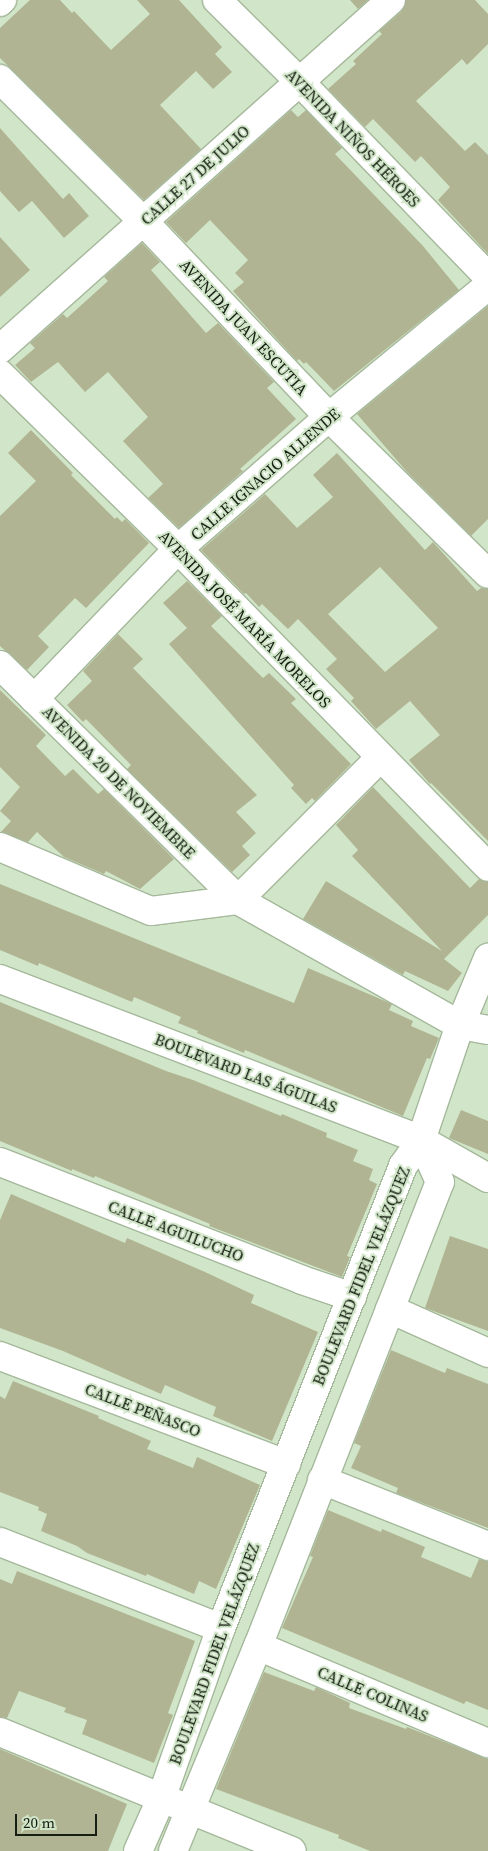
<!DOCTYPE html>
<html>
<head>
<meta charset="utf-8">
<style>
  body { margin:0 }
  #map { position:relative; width:488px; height:1851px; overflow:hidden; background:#d1e6c8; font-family:"Source Serif 4",serif }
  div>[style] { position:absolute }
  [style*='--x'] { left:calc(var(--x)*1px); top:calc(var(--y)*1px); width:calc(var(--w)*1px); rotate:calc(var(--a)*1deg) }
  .building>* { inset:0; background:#b0b493 }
  .roads { filter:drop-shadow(1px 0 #a5b89b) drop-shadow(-1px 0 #a5b89b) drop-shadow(0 1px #a5b89b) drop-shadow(0 -1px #a5b89b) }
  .minor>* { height:28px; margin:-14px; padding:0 14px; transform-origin:14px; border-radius:14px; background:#fff }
  .major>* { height:28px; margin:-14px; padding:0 14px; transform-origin:14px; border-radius:14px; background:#fff }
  span { translate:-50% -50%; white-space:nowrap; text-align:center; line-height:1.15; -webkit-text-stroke:4px #d1e6c8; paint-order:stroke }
  .street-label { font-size:16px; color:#171f14 }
  .scale { position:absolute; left:15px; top:1814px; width:82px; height:22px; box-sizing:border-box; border:2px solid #171f14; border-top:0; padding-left:6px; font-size:15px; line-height:18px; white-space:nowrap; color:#171f14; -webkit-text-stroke:4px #d1e6c8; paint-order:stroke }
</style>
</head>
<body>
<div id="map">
  <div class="building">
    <div style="clip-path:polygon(30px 0,60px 0,72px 13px,74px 11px,111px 50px,150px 14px,137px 0,179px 0,222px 47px,215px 54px,232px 72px,213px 89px,196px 71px,160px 105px,201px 149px,144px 200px,0 58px,0 28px)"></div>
    <div style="clip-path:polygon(350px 0,368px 0,358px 9px)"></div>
    <div style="clip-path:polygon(406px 0,475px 0,488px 14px,488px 44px,467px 65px,462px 59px,416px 101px,465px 151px,475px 142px,488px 155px,488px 254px,438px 200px,450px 187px,421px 156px,415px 162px,373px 119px,365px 127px,328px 89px,356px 64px,353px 61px,382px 34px,379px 31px,401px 12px)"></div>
    <div style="clip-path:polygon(291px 110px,298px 117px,306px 110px,342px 148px,335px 154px,423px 246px,459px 290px,334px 391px,306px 362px,304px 364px,299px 359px,297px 361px,233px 291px,244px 282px,235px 273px,248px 260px,210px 220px,186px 243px,166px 222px)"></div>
    <div style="clip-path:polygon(0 128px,63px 199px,69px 193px,89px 216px,64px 238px,32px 201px,19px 212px,0 191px)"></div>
    <div style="clip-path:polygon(0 237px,30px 270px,0 297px)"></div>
    <div style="clip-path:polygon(142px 243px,160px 262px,151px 270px,206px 333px,218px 323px,274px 382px,267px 388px,296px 419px,240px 469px,243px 471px,179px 528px,148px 498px,163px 484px,123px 441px,148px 417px,108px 372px,85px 392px,58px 362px,31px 382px,15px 365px,35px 348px,30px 343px,63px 314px,67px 318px,108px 281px,104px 277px)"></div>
    <div style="clip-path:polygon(488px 306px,488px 519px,471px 536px,407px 472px,357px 414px)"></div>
    <div style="clip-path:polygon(31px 430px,73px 473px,71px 475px,115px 519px,117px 517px,122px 522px,125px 519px,149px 543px,86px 608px,75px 598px,38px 636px,49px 647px,27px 670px,0 646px,0 516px,36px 481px,8px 453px)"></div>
    <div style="clip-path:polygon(evenodd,337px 453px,425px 550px,433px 542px,477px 591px,481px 588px,488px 589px,488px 841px,431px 783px,430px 784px,409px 760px,440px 735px,410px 701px,376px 729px,351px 701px,354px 698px,326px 669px,337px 659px,298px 619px,288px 629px,262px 604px,259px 607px,246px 593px,244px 594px,201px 550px,265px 494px,297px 528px,333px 497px,313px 475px,337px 453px,380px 567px,438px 628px,385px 672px,328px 614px,380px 567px)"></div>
    <div style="clip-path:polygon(187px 581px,222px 616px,211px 626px,263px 678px,269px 673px,296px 699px,291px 703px,351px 764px,315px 801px,312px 798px,306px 804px,291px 788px,294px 785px,169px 644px,187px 628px,163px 603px)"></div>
    <div style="clip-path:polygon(118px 634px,143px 659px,133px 668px,257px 795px,236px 812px,256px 833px,242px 846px,250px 855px,232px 872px,127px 769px,131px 765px,86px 719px,83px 722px,67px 705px,92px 681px,83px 671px)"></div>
    <div style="clip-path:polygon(0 690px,46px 735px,36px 746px,65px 776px,73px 769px,98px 794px,104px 789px,174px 859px,140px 889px,106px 871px,104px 874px,64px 857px,37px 832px,28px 842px,1px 832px,11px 821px,0 811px,20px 787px,0 767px)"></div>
    <div style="clip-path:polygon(373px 787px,470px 888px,479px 879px,488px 882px,488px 915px,444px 959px,462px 973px,448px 991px,405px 971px,403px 975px,303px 919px,326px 881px,442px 951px,352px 856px,358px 850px,336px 825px)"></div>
    <div style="clip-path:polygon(0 884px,294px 1003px,308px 968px,392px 1004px,389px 1010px,413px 1021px,411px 1026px,439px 1038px,430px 1059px,427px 1058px,403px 1116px,245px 1050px,244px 1053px,197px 1033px,198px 1031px,178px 1023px,181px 1017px,134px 997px,132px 1002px,39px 963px,38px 966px,0 950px)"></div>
    <div style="clip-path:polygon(0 1002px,166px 1071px,193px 1080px,281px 1116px,282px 1114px,327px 1133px,326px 1137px,358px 1150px,353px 1161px,373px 1169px,369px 1180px,377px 1184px,347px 1256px,350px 1257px,342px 1277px,209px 1226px,210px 1224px,95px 1176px,94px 1178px,72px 1169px,72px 1171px,0 1141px)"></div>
    <div style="clip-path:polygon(461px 1110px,488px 1121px,488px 1154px,449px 1138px)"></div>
    <div style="clip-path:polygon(11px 1194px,125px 1243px,127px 1238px,205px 1272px,254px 1295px,251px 1303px,318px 1332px,272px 1441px,213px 1416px,216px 1407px,165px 1385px,161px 1394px,63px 1351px,0 1328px,0 1220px)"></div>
    <div style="clip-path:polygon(450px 1236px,488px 1249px,488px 1331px,425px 1308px)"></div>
    <div style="clip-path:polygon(391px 1350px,445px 1373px,447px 1368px,488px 1384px,488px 1528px,396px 1493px,398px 1488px,351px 1468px,361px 1446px,354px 1443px)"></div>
    <div style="clip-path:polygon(13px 1381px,99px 1416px,98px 1418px,151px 1441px,147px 1449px,193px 1468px,197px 1457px,260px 1485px,216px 1589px,199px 1581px,194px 1594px,147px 1574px,146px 1576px,87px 1553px,77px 1546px,41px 1531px,47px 1514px,38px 1510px,39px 1507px,0 1492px,0 1396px,5px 1399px)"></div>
    <div style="clip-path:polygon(328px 1510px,381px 1532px,382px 1529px,425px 1547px,421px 1557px,471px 1578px,479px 1559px,488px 1561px,488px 1710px,466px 1701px,464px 1704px,282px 1628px,313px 1557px,310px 1556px)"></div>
    <div style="clip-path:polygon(17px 1571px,195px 1641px,168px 1713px,173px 1715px,154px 1763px,82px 1734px,87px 1720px,64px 1712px,66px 1708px,19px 1691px,7px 1718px,0 1717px,0 1579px,12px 1584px)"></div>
    <div style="clip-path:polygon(264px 1672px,314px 1691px,316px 1687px,350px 1703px,349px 1708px,406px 1729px,407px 1727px,488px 1759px,488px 1851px,370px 1851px,338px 1838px,339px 1835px,216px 1789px)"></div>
    <div style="clip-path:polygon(0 1749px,127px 1804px,108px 1851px,0 1851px)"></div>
  </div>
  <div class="roads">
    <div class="minor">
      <div style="--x:217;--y:0;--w:117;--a:44.7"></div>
      <div style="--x:300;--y:82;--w:271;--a:46"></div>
      <div style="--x:0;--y:2;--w:3;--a:-45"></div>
      <div style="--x:0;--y:79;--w:202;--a:44.8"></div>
      <div style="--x:143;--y:221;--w:270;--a:46.5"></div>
      <div style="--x:329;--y:417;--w:223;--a:44.6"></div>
      <div style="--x:0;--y:349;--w:524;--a:-41.75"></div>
      <div style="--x:0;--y:374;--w:250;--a:44.5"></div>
      <div style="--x:178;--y:549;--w:444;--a:45.7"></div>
      <div style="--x:0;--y:665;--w:334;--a:44.6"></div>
      <div style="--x:238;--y:900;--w:255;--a:29.4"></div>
      <div style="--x:460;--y:1025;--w:28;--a:10"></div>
      <div style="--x:34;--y:699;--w:208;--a:-46.2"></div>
      <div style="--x:178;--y:549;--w:201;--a:-41.2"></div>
      <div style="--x:329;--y:417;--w:206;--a:-39.5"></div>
      <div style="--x:0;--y:847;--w:164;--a:23"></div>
      <div style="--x:151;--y:911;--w:88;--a:-7.2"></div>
      <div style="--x:238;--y:900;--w:201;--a:-45"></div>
      <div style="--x:0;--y:979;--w:451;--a:20.9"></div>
      <div style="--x:421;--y:1140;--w:77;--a:29.6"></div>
      <div style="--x:421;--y:1140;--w:121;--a:-71.3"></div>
      <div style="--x:460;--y:1025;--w:73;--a:-67.3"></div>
      <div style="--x:0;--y:1162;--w:324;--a:21.3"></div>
      <div style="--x:302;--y:1280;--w:53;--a:18.8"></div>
      <div style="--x:390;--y:1309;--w:107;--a:24.2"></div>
      <div style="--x:0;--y:1356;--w:306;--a:20.7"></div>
      <div style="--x:322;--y:1480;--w:179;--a:21.7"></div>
      <div style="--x:0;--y:1542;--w:237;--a:21.3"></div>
      <div style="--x:258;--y:1646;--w:250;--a:22.9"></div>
      <div style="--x:0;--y:1732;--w:315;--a:22.2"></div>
    </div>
    <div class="major">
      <div style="--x:138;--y:1851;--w:57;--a:-66.1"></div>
      <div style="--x:161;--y:1799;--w:181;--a:-70.7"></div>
      <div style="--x:221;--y:1628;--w:497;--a:-68.5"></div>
      <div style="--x:403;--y:1166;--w:32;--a:-55"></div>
      <div style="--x:173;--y:1851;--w:222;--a:-67.5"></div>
      <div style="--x:258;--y:1646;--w:498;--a:-68.6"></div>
      <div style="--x:440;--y:1182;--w:46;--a:-114.3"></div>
    </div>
  </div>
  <div class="street-label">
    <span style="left:353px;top:138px;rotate:46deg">AVENIDA NIÑOS HÉROES</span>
    <span style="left:195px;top:175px;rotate:-42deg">CALLE 27 DE JULIO</span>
    <span style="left:244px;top:327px;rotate:47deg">AVENIDA JUAN ESCUTIA</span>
    <span style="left:265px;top:474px;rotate:-41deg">CALLE IGNACIO ALLENDE</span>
    <span style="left:245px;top:619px;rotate:46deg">AVENIDA JOSÉ MARÍA MORELOS</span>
    <span style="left:119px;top:782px;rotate:45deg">AVENIDA 20 DE NOVIEMBRE</span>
    <span style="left:246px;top:1073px;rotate:21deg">BOULEVARD LAS ÁGUILAS</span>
    <span style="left:176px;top:1231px;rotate:21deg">CALLE AGUILUCHO</span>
    <span style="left:361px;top:1276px;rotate:-68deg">BOULEVARD FIDEL VELÁZQUEZ</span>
    <span style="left:143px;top:1410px;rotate:21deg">CALLE PEÑASCO</span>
    <span style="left:214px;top:1654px;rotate:-70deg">BOULEVARD FIDEL VELÁZQUEZ</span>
    <span style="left:373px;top:1694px;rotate:23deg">CALLE COLINAS</span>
  </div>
  <div class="scale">20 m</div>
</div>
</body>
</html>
